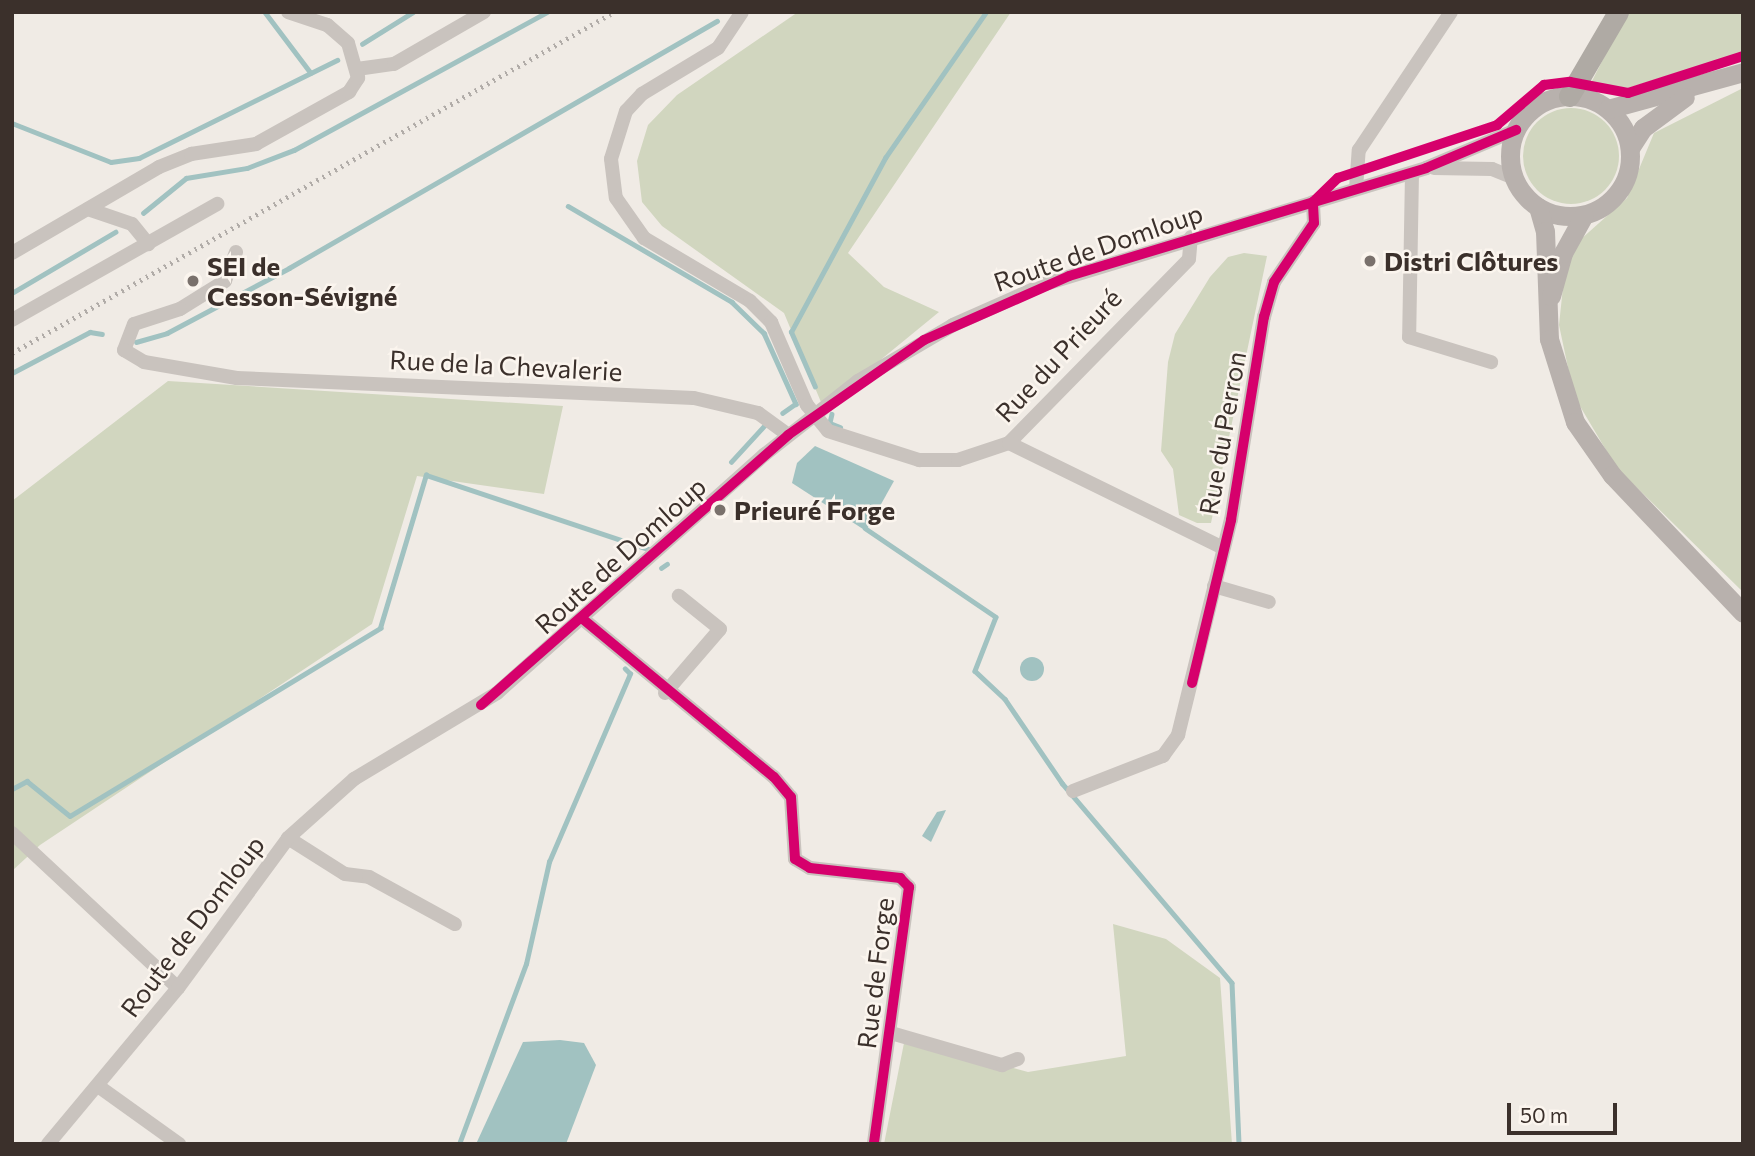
<!DOCTYPE html>
<html>
<head>
<meta charset="utf-8">
<style>
  body { margin:0 }
  #map { position:relative; width:1755px; height:1156px; overflow:hidden; background:#f0ebe5; font-family:Commissioner,sans-serif }
  div>[style] { position:absolute }
  [style*='--x'] { left:calc(var(--x)*1px); top:calc(var(--y)*1px); width:calc(var(--w)*1px); rotate:calc(var(--a)*1deg) }
  .green>* { inset:0; background:#d1d6bf }
  .round { border-radius:50% }
  .water>* { inset:0; background:#a1c2c1 }
  .stream>* { height:4.5px; margin:-2.25px; padding:0 2.25px; transform-origin:2.25px; border-radius:2.25px; background:#a1c2c1 }
  .minor>* { height:14px; margin:-7px; padding:0 7px; transform-origin:7px; border-radius:7px; background:#c9c3be }
  .major>* { height:19px; margin:-9.5px; padding:0 9.5px; transform-origin:9.5px; border-radius:9.5px; background:#b8b1ad }
  .major>.ring { margin:-9.5px; padding:0; box-sizing:content-box; background:none; border:19px solid #b8b1ad; border-radius:50% }
  .highway>* { height:21px; margin:-10.5px; padding:0 10.5px; transform-origin:10.5px; border-radius:10.5px; background:#afaaa4 }
  .rail>* { height:4.5px; margin-top:-2.25px; transform-origin:0; background:repeating-linear-gradient(90deg,#b1aca8 0 2px,transparent 0 7px) }
  .cycleway>* { height:10px; margin:-5px; padding:0 5px; transform-origin:5px; border-radius:5px; background:#d6006c }
  .dots>* { width:19px; height:19px; translate:-50% -50%; box-sizing:border-box; border:4px solid #fbf5ee; border-radius:50% }
  span { translate:-50% -50%; white-space:nowrap; text-align:center; line-height:1.15; -webkit-text-stroke:5px #fbf5ee; paint-order:stroke }
  .street-label { font-size:26px; color:#3b302b }
  .poi-label { font-size:26px; color:#3b302b; font-weight:700 }
  .left { translate:0 -50%; text-align:left }
  .frame { position:absolute; inset:0; border:14px solid #3b302b; pointer-events:none }
  .scale { position:absolute; left:1507px; top:1103px; width:110px; height:32px; box-sizing:border-box; border:4px solid #3b302b; border-top:0; padding-left:9px; font-size:21px; line-height:24px; white-space:nowrap; color:#3b302b; -webkit-text-stroke:5px #fbf5ee; paint-order:stroke }
</style>
</head>
<body>
<div id="map">
  <div class="green">
    <div style="clip-path:polygon(798px 12px,1011px 12px,848px 253px,884px 287px,939px 312px,823px 407px,784px 313px,662px 226px,642px 202px,637px 161px,648px 125px,677px 95px)"></div>
    <div style="clip-path:polygon(1627px 12px,1743px 12px,1743px 52px,1628px 88px,1591px 83px)"></div>
    <div style="clip-path:polygon(1743px 88px,1743px 592px,1616px 467px,1574px 396px,1559px 325px,1565px 268px,1580px 240px,1627px 198px,1654px 133px)"></div>
    <div class="round" style="left:1523px;top:108px;width:96px;height:96px"></div>
    <div style="clip-path:polygon(1244px 253px,1267px 256px,1211px 523px,1197px 523px,1179px 515px,1173px 469px,1161px 451px,1168px 362px,1175px 334px,1210px 277px,1228px 257px)"></div>
    <div style="clip-path:polygon(168px 381px,563px 406px,544px 494px,417px 476px,372px 624px,40px 845px,12px 871px,12px 501px)"></div>
    <div style="clip-path:polygon(1113px 924px,1166px 939px,1220px 978px,1232px 1144px,884px 1144px,905px 1038px,1028px 1072px,1126px 1056px)"></div>
  </div>
  <div class="water">
    <div style="clip-path:polygon(815px 446px,894px 481px,866px 531px,792px 483px,797px 463px)"></div>
    <div class="round" style="left:1020px;top:657px;width:24px;height:24px"></div>
    <div style="clip-path:polygon(946px 810px,931px 842px,922px 836px,937px 812px)"></div>
    <div style="clip-path:polygon(560px 1040px,584px 1043px,596px 1065px,566px 1144px,476px 1144px,523px 1042px)"></div>
  </div>
  <div class="stream">
    <div style="--x:265;--y:12;--w:76;--a:53"></div>
    <div style="--x:362;--y:44;--w:60;--a:-32.1"></div>
    <div style="--x:12;--y:123;--w:106;--a:21.5"></div>
    <div style="--x:111;--y:162;--w:28;--a:-8"></div>
    <div style="--x:139;--y:158;--w:221;--a:-26.3"></div>
    <div style="--x:568;--y:206;--w:190;--a:30.3"></div>
    <div style="--x:732;--y:302;--w:45;--a:44.1"></div>
    <div style="--x:764;--y:333;--w:78;--a:65.7"></div>
    <div style="--x:796;--y:404;--w:16;--a:145"></div>
    <div style="--x:143;--y:213;--w:55;--a:-39.1"></div>
    <div style="--x:186;--y:178;--w:62;--a:-9.3"></div>
    <div style="--x:247;--y:168;--w:50;--a:-21"></div>
    <div style="--x:294;--y:150;--w:288;--a:-28.6"></div>
    <div style="--x:12;--y:293;--w:120;--a:-30.6"></div>
    <div style="--x:136;--y:342;--w:32;--a:-16"></div>
    <div style="--x:167;--y:333;--w:138;--a:-28"></div>
    <div style="--x:289;--y:268;--w:494;--a:-30"></div>
    <div style="--x:12;--y:373;--w:88;--a:-27.7"></div>
    <div style="--x:90;--y:332;--w:12;--a:9"></div>
    <div style="--x:815;--y:387;--w:60;--a:-113.6"></div>
    <div style="--x:791;--y:332;--w:198;--a:-61.6"></div>
    <div style="--x:885;--y:158;--w:178;--a:-55.3"></div>
    <div style="--x:832;--y:414;--w:9;--a:103"></div>
    <div style="--x:830;--y:423;--w:11;--a:22"></div>
    <div style="--x:731;--y:462;--w:49;--a:-47.5"></div>
    <div style="--x:865;--y:528;--w:158;--a:34.2"></div>
    <div style="--x:996;--y:617;--w:58;--a:111.3"></div>
    <div style="--x:975;--y:671;--w:41;--a:43"></div>
    <div style="--x:1005;--y:699;--w:102;--a:55.8"></div>
    <div style="--x:1062;--y:783;--w:262;--a:49.6"></div>
    <div style="--x:1232;--y:983;--w:161;--a:87.5"></div>
    <div style="--x:661;--y:568;--w:7;--a:-34"></div>
    <div style="--x:12;--y:789;--w:17;--a:-28"></div>
    <div style="--x:27;--y:781;--w:55;--a:39.1"></div>
    <div style="--x:70;--y:816;--w:363;--a:-31.2"></div>
    <div style="--x:380;--y:628;--w:160;--a:-73.3"></div>
    <div style="--x:426;--y:475;--w:238;--a:18.4"></div>
    <div style="--x:459;--y:1144;--w:192;--a:-69.6"></div>
    <div style="--x:526;--y:964;--w:105;--a:-77.3"></div>
    <div style="--x:549;--y:862;--w:205;--a:-66.7"></div>
    <div style="--x:630;--y:674;--w:7;--a:-135"></div>
  </div>
  <div class="minor">
    <div style="--x:742;--y:12;--w:43;--a:123.7"></div>
    <div style="--x:718;--y:48;--w:89;--a:148.8"></div>
    <div style="--x:642;--y:94;--w:23;--a:133"></div>
    <div style="--x:626;--y:111;--w:50;--a:107.4"></div>
    <div style="--x:611;--y:159;--w:39;--a:83"></div>
    <div style="--x:616;--y:198;--w:49;--a:55"></div>
    <div style="--x:644;--y:238;--w:123;--a:30.7"></div>
    <div style="--x:750;--y:301;--w:30;--a:45"></div>
    <div style="--x:771;--y:322;--w:90;--a:66.6"></div>
    <div style="--x:807;--y:405;--w:33;--a:51"></div>
    <div style="--x:828;--y:431;--w:96;--a:17.7"></div>
    <div style="--x:919;--y:460;--w:39;--a:0"></div>
    <div style="--x:958;--y:460;--w:54;--a:-18.4"></div>
    <div style="--x:1009;--y:443;--w:257;--a:-45.6"></div>
    <div style="--x:1189;--y:259;--w:22;--a:-85"></div>
    <div style="--x:357;--y:69;--w:37;--a:-8"></div>
    <div style="--x:394;--y:64;--w:104;--a:-30"></div>
    <div style="--x:1434;--y:168;--w:58;--a:1"></div>
    <div style="--x:1492;--y:169;--w:24;--a:22"></div>
    <div style="--x:1412;--y:173;--w:164;--a:91"></div>
    <div style="--x:1409;--y:337;--w:86;--a:17"></div>
    <div style="--x:1356;--y:189;--w:39;--a:-86"></div>
    <div style="--x:1359;--y:150;--w:166;--a:-56.3"></div>
    <div style="--x:88;--y:209;--w:46;--a:18.8"></div>
    <div style="--x:132;--y:224;--w:26;--a:51"></div>
    <div style="--x:236;--y:252;--w:31;--a:111"></div>
    <div style="--x:225;--y:281;--w:53;--a:148.1"></div>
    <div style="--x:180;--y:309;--w:48;--a:161.9"></div>
    <div style="--x:134;--y:324;--w:28;--a:111"></div>
    <div style="--x:124;--y:350;--w:23;--a:31"></div>
    <div style="--x:144;--y:362;--w:94;--a:9.8"></div>
    <div style="--x:237;--y:378;--w:457;--a:2.5"></div>
    <div style="--x:694;--y:398;--w:66;--a:13.2"></div>
    <div style="--x:758;--y:413;--w:37;--a:36"></div>
    <div style="--x:12;--y:253;--w:170;--a:-30.3"></div>
    <div style="--x:159;--y:167;--w:35;--a:-22"></div>
    <div style="--x:191;--y:154;--w:66;--a:-8.7"></div>
    <div style="--x:256;--y:144;--w:107;--a:-29.2"></div>
    <div style="--x:349;--y:92;--w:17;--a:-57"></div>
    <div style="--x:358;--y:78;--w:36;--a:-106"></div>
    <div style="--x:348;--y:43;--w:28;--a:-139"></div>
    <div style="--x:327;--y:25;--w:41;--a:-161.6"></div>
    <div style="--x:12;--y:320;--w:236;--a:-29.5"></div>
    <div style="--x:1009;--y:443;--w:238;--a:26.1"></div>
    <div style="--x:1214;--y:586;--w:57;--a:16.2"></div>
    <div style="--x:584;--y:620;--w:246;--a:39.6"></div>
    <div style="--x:774;--y:777;--w:26;--a:50"></div>
    <div style="--x:791;--y:797;--w:62;--a:86.3"></div>
    <div style="--x:795;--y:859;--w:17;--a:31"></div>
    <div style="--x:810;--y:868;--w:91;--a:6.3"></div>
    <div style="--x:900;--y:878;--w:13;--a:45"></div>
    <div style="--x:909;--y:887;--w:259;--a:97.8"></div>
    <div style="--x:665;--y:693;--w:84;--a:-49.3"></div>
    <div style="--x:720;--y:629;--w:53;--a:-141.2"></div>
    <div style="--x:1073;--y:791;--w:97;--a:-21.3"></div>
    <div style="--x:1163;--y:756;--w:26;--a:-54"></div>
    <div style="--x:1178;--y:735;--w:221;--a:-76.2"></div>
    <div style="--x:1231;--y:520;--w:206;--a:-80.8"></div>
    <div style="--x:1264;--y:317;--w:36;--a:-74"></div>
    <div style="--x:1274;--y:282;--w:71;--a:-55.9"></div>
    <div style="--x:1314;--y:223;--w:21;--a:-93"></div>
    <div style="--x:12;--y:833;--w:227;--a:43"></div>
    <div style="--x:288;--y:838;--w:67;--a:32.3"></div>
    <div style="--x:345;--y:874;--w:24;--a:7"></div>
    <div style="--x:369;--y:877;--w:98;--a:28.7"></div>
    <div style="--x:891;--y:1033;--w:116;--a:16.1"></div>
    <div style="--x:1002;--y:1065;--w:17;--a:-21"></div>
    <div style="--x:98;--y:1086;--w:100;--a:35.6"></div>
    <div style="--x:48;--y:1144;--w:203;--a:-50.2"></div>
    <div style="--x:178;--y:988;--w:186;--a:-53.7"></div>
    <div style="--x:288;--y:838;--w:89;--a:-41.8"></div>
    <div style="--x:354;--y:779;--w:167;--a:-31"></div>
    <div style="--x:497;--y:693;--w:358;--a:-41.7"></div>
    <div style="--x:764;--y:455;--w:120;--a:-38.2"></div>
    <div style="--x:858;--y:381;--w:110;--a:-30.5"></div>
    <div style="--x:953;--y:325;--w:101;--a:-24"></div>
    <div style="--x:1045;--y:284;--w:398;--a:-16.9"></div>
    <div style="--x:1426;--y:168;--w:98;--a:-22.9"></div>
  </div>
  <div class="major">
    <div class="ring" style="left:1510px;top:96px;width:101px;height:101px"></div>
    <div style="--x:1608;--y:109;--w:140;--a:-15.3"></div>
    <div style="--x:1630;--y:148;--w:24;--a:-57"></div>
    <div style="--x:1643;--y:128;--w:52;--a:-36.4"></div>
    <div style="--x:1538;--y:207;--w:25;--a:74"></div>
    <div style="--x:1545;--y:231;--w:108;--a:87.9"></div>
    <div style="--x:1549;--y:339;--w:87;--a:72.6"></div>
    <div style="--x:1575;--y:422;--w:65;--a:55.1"></div>
    <div style="--x:1612;--y:475;--w:190;--a:46.5"></div>
    <div style="--x:1551;--y:296;--w:45;--a:-74.4"></div>
    <div style="--x:1563;--y:253;--w:43;--a:-61.1"></div>
  </div>
  <div class="highway">
    <div style="--x:1569;--y:96;--w:97;--a:-59.7"></div>
  </div>
  <div class="rail">
    <div style="--x:12;--y:353;--w:692;--a:-29.53"></div>
  </div>
  <div class="cycleway">
    <div style="--x:1313;--y:202;--w:35;--a:-44"></div>
    <div style="--x:1338;--y:178;--w:168;--a:-18.4"></div>
    <div style="--x:1497;--y:125;--w:62;--a:-40.4"></div>
    <div style="--x:1544;--y:85;--w:26;--a:-7"></div>
    <div style="--x:1570;--y:82;--w:59;--a:10.7"></div>
    <div style="--x:1628;--y:93;--w:121;--a:-17.8"></div>
    <div style="--x:584;--y:620;--w:246;--a:39.6"></div>
    <div style="--x:774;--y:777;--w:26;--a:50"></div>
    <div style="--x:791;--y:797;--w:62;--a:86.3"></div>
    <div style="--x:795;--y:859;--w:17;--a:31"></div>
    <div style="--x:810;--y:868;--w:91;--a:6.3"></div>
    <div style="--x:900;--y:878;--w:13;--a:45"></div>
    <div style="--x:909;--y:887;--w:259;--a:97.8"></div>
    <div style="--x:1192;--y:683;--w:168;--a:-76.5"></div>
    <div style="--x:1231;--y:520;--w:206;--a:-80.8"></div>
    <div style="--x:1264;--y:317;--w:36;--a:-74"></div>
    <div style="--x:1274;--y:282;--w:71;--a:-55.9"></div>
    <div style="--x:1314;--y:223;--w:21;--a:-93"></div>
    <div style="--x:481;--y:705;--w:409;--a:-41.3"></div>
    <div style="--x:788;--y:435;--w:166;--a:-34.9"></div>
    <div style="--x:924;--y:340;--w:158;--a:-23.8"></div>
    <div style="--x:1069;--y:276;--w:373;--a:-16.8"></div>
    <div style="--x:1426;--y:168;--w:98;--a:-22.9"></div>
  </div>
  <div class="dots">
    <div style="left:1370px;top:261px;background:#7a716c"></div>
    <div style="left:193px;top:281px;background:#7a716c"></div>
    <div style="left:720px;top:510px;background:#7a716c"></div>
  </div>
  <div class="street-label">
    <span style="left:1098px;top:247px;rotate:-19deg">Route de Domloup</span>
    <span style="left:1058px;top:355px;rotate:-47deg">Rue du Prieuré</span>
    <span style="left:506px;top:365px;rotate:3deg">Rue de la Chevalerie</span>
    <span style="left:1222px;top:433px;rotate:-80deg">Rue du Perron</span>
    <span style="left:620px;top:555px;rotate:-42deg">Route de Domloup</span>
    <span style="left:192px;top:926px;rotate:-53deg">Route de Domloup</span>
    <span style="left:875px;top:973px;rotate:-83deg">Rue de Forge</span>
  </div>
  <div class="poi-label">
    <span class="left" style="left:1384px;top:261px">Distri Clôtures</span>
    <span class="left" style="left:207px;top:281px">SEI de<br>Cesson-Sévigné</span>
    <span class="left" style="left:734px;top:510px">Prieuré Forge</span>
  </div>
  <div class="frame"></div>
  <div class="scale">50 m</div>
</div>
</body>
</html>
